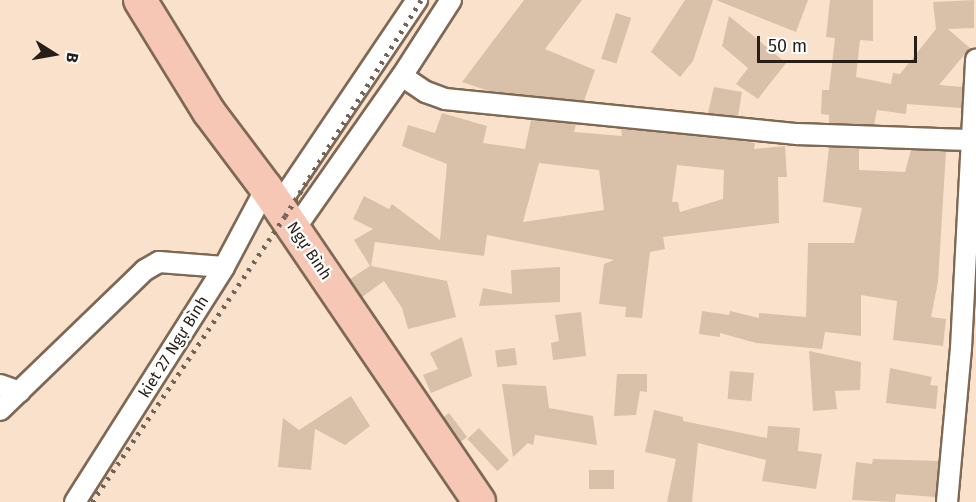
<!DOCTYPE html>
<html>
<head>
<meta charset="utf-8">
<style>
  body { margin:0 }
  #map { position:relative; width:976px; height:502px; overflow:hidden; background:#fae1cb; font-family:"Fira Sans",sans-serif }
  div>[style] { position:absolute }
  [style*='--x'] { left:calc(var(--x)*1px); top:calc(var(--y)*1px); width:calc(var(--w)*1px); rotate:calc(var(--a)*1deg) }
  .building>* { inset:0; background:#d8c0a9; transform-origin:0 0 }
  .roads { filter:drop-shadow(2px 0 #7e6955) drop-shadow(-2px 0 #7e6955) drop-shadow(0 2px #7e6955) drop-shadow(0 -2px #7e6955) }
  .minor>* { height:20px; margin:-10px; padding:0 10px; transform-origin:10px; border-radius:10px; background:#fff }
  .trunk>* { height:32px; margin:-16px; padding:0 16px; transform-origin:16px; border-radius:16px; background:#f6c7b4 }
  .rail>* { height:4.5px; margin-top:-2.25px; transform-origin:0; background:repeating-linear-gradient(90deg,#736457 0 3px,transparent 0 9px) }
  span { translate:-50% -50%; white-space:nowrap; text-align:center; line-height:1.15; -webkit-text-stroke:4.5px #fff; paint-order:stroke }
  .street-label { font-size:16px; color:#271e16 }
  .north { position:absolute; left:24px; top:24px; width:60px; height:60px; -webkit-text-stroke:4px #fff; paint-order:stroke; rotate:101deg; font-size:16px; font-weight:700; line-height:24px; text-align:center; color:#271e16 }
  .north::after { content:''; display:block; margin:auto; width:21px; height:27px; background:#271e16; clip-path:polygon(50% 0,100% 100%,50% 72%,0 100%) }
  .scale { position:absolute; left:757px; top:36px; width:160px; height:27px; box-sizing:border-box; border:3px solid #271e16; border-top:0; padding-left:8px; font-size:18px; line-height:21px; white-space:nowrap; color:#271e16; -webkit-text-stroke:4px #fff; paint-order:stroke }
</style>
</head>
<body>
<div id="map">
  <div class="building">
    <div style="clip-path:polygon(524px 0,582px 0,545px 49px,595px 70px,584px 101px,489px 91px,462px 82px)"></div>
    <div style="clip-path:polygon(685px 0,713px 0,693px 61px,680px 77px,651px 52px)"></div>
    <div style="clip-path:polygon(716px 0,808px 0,796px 32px)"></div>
    <div style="clip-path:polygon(830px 0,873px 0,873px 41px,860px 40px,856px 77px,891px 84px,893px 73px,900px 74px,936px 29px,933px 2px,974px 0,974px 28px,948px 29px,970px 48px,939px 85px,963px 87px,961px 108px,907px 104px,906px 114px,877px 110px,874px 125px,829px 123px,829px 115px,821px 114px,822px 90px,829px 90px,835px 38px,826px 37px)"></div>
    <div style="left:616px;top:13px;width:16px;height:48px;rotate:18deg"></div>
    <div style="clip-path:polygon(729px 16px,786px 63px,758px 99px,736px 84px,748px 68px,722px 46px)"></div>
    <div style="clip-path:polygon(714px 87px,742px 92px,738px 116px,708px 113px)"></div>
    <div style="clip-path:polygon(evenodd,442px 113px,487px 126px,483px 143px,525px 149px,531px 120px,576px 124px,574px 132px,622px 136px,621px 129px,735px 140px,755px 143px,754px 149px,785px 146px,787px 177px,778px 177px,779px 223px,663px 237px,665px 249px,650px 252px,642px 318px,625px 317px,626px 307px,599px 304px,604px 264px,614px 260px,487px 235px,484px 256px,375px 242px,371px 266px,447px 281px,456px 317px,408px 329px,402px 308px,384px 281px,362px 297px,350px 279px,370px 266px,354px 240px,373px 229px,353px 219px,364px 196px,389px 209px,392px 204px,440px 240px,447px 164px,402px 146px,408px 125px,435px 133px,442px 113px,539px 163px,599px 170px,604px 210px,523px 222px,539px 163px,442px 113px,677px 165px,724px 170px,723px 199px,680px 212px,678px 202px,672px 202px,677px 165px)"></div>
    <div style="clip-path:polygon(829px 147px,859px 148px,859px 170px,905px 172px,911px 150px,946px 151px,938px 282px,931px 317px,946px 319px,943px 346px,893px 340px,897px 301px,861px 295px,861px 336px,825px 332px,822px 349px,756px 343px,720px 333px,720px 337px,699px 334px,702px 311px,729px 315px,730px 311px,759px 318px,759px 313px,806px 317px,808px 243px,854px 243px,862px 208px,823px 202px)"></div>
    <div style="clip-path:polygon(560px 267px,560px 302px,479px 306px,483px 288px,512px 294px,511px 270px)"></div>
    <div style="clip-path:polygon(581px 312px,586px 356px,553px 360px,551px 343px,559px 341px,555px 315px)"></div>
    <div style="clip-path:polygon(462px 337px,472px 376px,431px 393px,423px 375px,438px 369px,430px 353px)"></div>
    <div style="left:515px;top:348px;width:17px;height:20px;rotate:83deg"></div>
    <div style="clip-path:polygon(809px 351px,861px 362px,860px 390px,835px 391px,837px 409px,813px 411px)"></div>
    <div style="clip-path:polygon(890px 368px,932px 377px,930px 385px,938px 386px,936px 409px,886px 403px)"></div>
    <div style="left:730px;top:371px;width:24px;height:28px;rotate:5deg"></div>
    <div style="clip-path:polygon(617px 374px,647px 374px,647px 392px,640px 391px,636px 415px,614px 416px)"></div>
    <div style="clip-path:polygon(502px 384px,546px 386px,549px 408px,593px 416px,597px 445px,535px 435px,533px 445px,528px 443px,513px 457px)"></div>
    <div style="clip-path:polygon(351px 396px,370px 426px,345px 445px,315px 429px,311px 470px,278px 467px,283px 418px,299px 430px)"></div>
    <div style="clip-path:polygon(654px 410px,683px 417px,683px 421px,767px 438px,768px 426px,800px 428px,798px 451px,822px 454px,816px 489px,762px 481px,766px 460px,698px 443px,692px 502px,667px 502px,676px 459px,645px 452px)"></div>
    <div style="left:449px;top:413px;width:30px;height:8px;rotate:53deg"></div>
    <div style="left:479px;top:428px;width:44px;height:16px;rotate:47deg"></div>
    <div style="clip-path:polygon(873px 459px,939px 461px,935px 497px,896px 494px,895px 502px,852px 500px,856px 462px,872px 464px)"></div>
    <div style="left:589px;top:470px;width:25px;height:19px"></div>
  </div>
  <div class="roads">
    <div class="minor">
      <div style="--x:451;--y:0;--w:90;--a:122.8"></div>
      <div style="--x:402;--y:76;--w:29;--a:34"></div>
      <div style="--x:426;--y:92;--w:20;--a:20"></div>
      <div style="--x:445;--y:99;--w:354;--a:5.7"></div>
      <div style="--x:797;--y:134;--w:174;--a:2"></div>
      <div style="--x:278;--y:206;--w:249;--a:-56"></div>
      <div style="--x:294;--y:230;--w:188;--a:-55"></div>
      <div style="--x:0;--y:385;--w:21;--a:19"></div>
      <div style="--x:0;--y:410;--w:202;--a:-44"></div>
      <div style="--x:145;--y:270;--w:16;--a:-30"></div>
      <div style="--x:159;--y:262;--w:65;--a:4.4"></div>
      <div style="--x:75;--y:502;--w:278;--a:-57.6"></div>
      <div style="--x:224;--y:267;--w:89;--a:-62"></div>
      <div style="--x:947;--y:502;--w:155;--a:-84.8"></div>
      <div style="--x:961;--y:348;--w:289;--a:-87"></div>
    </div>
    <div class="trunk">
      <div style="--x:140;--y:0;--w:132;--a:58.4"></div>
      <div style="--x:209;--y:112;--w:95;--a:53.1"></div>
      <div style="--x:266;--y:188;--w:379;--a:55.8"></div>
    </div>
  </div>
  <div class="rail">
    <div style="--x:92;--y:502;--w:345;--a:-56"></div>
    <div style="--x:285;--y:216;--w:255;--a:-57.8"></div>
  </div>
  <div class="street-label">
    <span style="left:309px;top:251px;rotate:56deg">Ngự Bình</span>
    <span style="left:174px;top:347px;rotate:-58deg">kiet 27 Ngự Bình</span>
  </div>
  <div class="north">B</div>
  <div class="scale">50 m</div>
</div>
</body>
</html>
